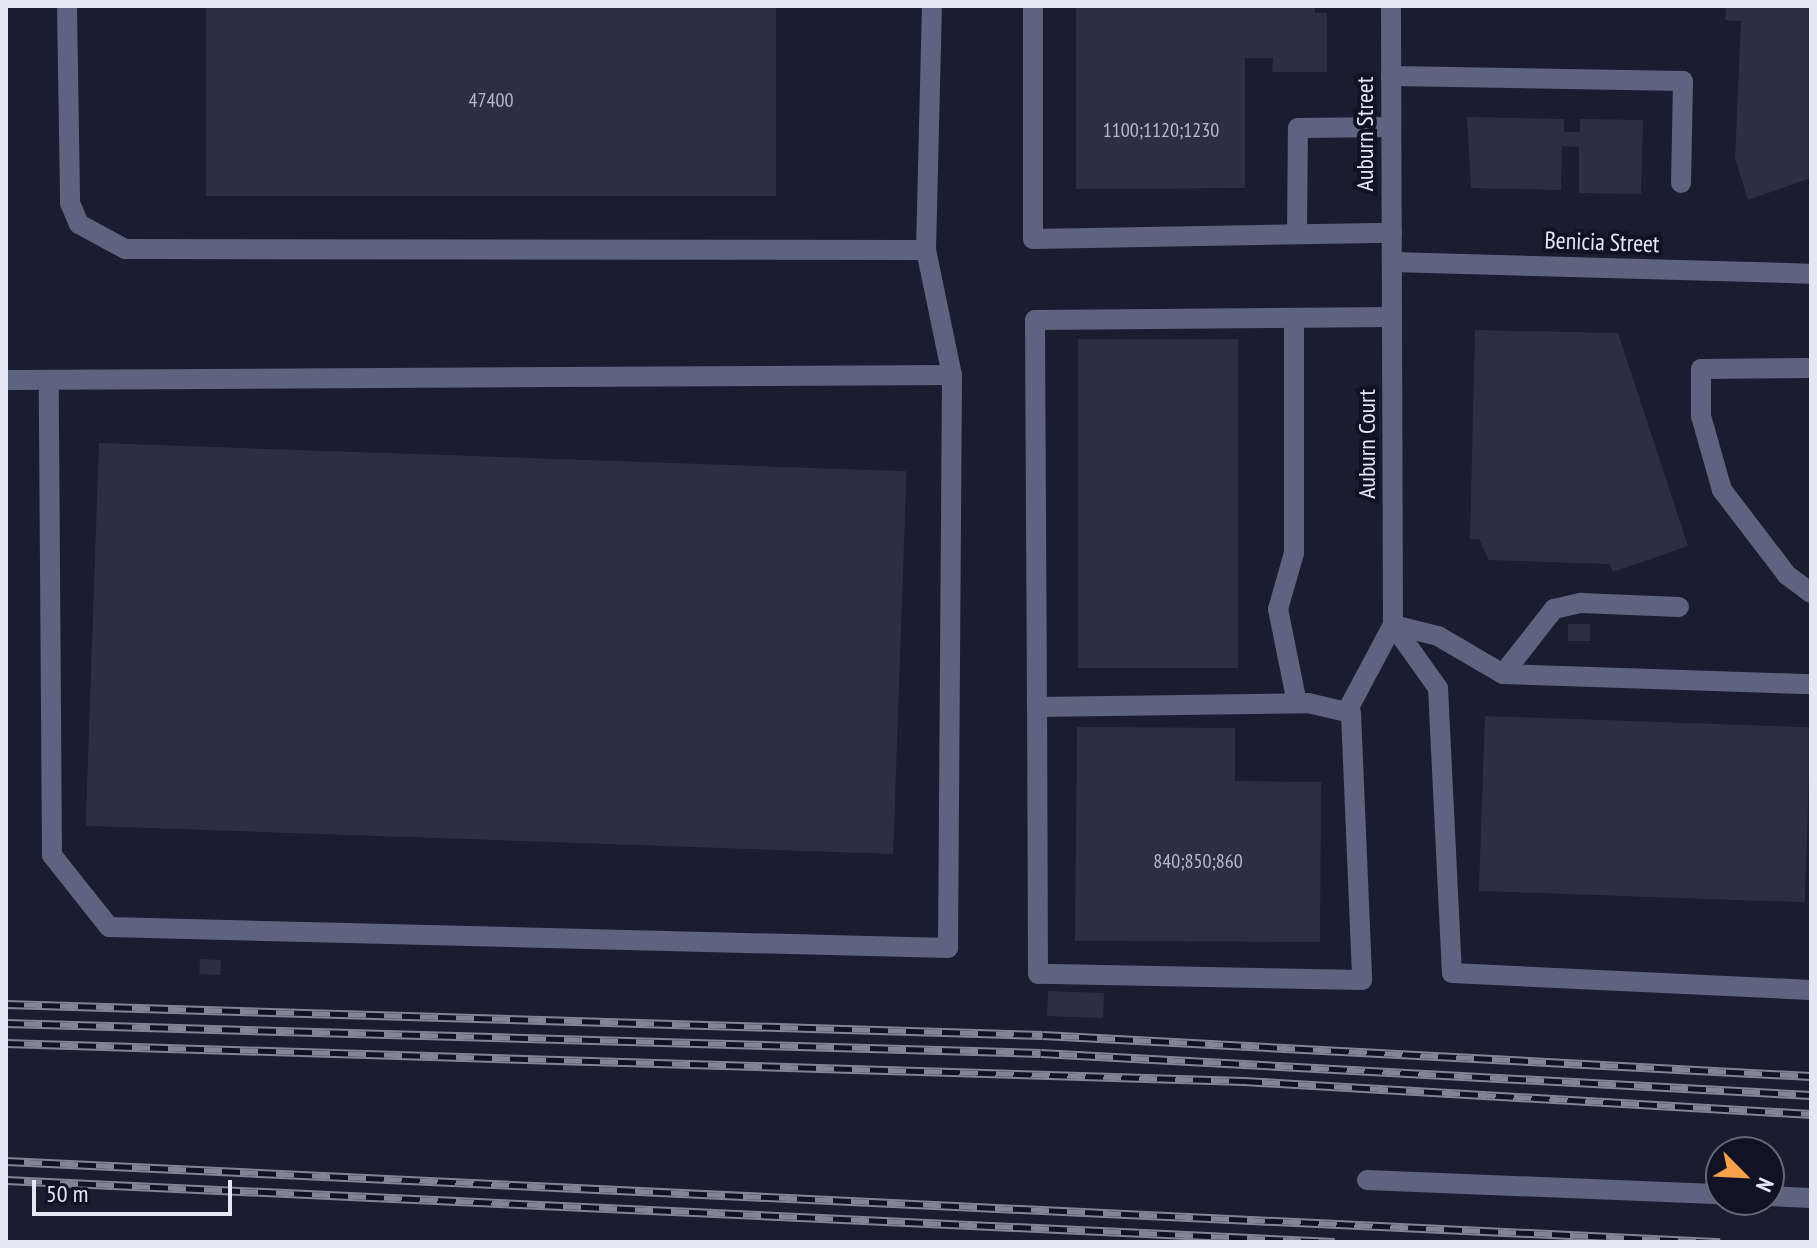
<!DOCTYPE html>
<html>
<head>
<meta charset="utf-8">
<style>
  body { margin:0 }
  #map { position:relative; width:1817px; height:1248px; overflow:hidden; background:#1a1c2f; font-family:"PT Sans Narrow",sans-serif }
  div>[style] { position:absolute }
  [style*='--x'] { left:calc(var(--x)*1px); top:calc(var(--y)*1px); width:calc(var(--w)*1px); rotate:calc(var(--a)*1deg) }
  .building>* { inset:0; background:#2c2f43; transform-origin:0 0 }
  .minor>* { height:20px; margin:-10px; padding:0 10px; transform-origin:10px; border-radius:10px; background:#5e6380 }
  .rail>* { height:9px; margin-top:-4.5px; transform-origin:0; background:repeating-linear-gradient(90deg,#111325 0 18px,#838595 0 36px); box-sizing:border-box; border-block:2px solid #838595 }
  span { translate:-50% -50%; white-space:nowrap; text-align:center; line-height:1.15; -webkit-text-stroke:8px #111325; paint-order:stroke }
  .number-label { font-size:20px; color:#b7b9c8 }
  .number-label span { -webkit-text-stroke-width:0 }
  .street-label { font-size:24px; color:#e5e7f4 }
  .frame { position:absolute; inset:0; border:8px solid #e5e7f4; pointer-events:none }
  .north { position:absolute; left:1705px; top:1136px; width:80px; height:80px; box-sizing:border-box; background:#111325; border:2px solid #666878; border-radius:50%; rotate:114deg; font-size:22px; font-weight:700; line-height:32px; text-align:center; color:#e5e7f4 }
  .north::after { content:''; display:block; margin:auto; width:28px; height:36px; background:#f8a14a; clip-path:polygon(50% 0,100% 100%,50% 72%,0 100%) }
  .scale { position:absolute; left:32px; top:1180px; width:200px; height:36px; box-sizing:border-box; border:4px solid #e5e7f4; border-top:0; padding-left:10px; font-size:24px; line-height:28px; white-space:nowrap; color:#e5e7f4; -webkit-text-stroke:6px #111325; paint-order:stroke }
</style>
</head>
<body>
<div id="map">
  <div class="building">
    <div style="left:206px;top:6px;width:570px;height:190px"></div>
    <div style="clip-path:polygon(1076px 6px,1315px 6px,1315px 13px,1327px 13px,1327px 72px,1272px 72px,1273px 58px,1245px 58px,1245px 188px,1076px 189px)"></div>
    <div style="clip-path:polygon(1726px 6px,1811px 6px,1811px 178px,1748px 200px,1735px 158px,1741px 21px,1725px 20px)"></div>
    <div style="clip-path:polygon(1467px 117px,1564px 119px,1564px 132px,1580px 132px,1580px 119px,1643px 120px,1641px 194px,1579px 193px,1579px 147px,1562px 146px,1561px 190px,1471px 188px)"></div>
    <div style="clip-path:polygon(1475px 330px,1618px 333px,1688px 546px,1613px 572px,1609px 564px,1489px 560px,1479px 539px,1470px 539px)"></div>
    <div style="left:1078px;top:339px;width:160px;height:329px"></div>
    <div style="left:99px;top:443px;width:808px;height:383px;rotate:2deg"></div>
    <div style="left:1568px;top:624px;width:22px;height:17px"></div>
    <div style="left:1485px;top:716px;width:326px;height:175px;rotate:2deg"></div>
    <div style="clip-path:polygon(1077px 727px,1235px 728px,1235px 781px,1321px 782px,1320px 942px,1075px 941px)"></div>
    <div style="left:200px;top:959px;width:21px;height:15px;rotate:3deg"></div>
    <div style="left:1048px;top:991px;width:56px;height:25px;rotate:2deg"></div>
  </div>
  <div class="minor">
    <div style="--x:67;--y:6;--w:197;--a:89.1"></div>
    <div style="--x:70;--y:203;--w:23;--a:67"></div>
    <div style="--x:79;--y:224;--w:52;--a:28.5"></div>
    <div style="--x:125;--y:249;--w:801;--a:0.07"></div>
    <div style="--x:926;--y:250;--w:244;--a:-88.6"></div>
    <div style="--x:1033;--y:6;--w:233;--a:90"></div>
    <div style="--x:1033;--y:239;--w:359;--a:-1"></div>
    <div style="--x:1391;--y:76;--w:292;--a:1"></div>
    <div style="--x:1683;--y:81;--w:102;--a:91.1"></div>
    <div style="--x:1297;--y:234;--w:106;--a:-89.5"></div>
    <div style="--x:1298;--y:128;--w:93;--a:-0.6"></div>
    <div style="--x:926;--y:250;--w:128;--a:78.3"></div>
    <div style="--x:1392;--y:262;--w:419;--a:1.6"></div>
    <div style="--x:1294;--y:318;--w:235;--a:90"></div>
    <div style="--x:1294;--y:553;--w:58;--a:105.9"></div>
    <div style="--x:1278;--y:609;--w:96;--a:78.6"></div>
    <div style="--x:1811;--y:368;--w:110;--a:179.5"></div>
    <div style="--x:1701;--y:369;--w:47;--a:90"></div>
    <div style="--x:1701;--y:416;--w:77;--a:74.2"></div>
    <div style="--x:1722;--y:490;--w:107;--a:52.6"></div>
    <div style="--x:1787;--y:575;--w:30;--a:37"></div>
    <div style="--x:6;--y:380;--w:946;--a:-0.3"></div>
    <div style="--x:952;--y:375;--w:573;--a:90.4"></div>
    <div style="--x:948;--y:948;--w:839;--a:-178.57"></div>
    <div style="--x:109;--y:927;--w:92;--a:-128.4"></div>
    <div style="--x:52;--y:855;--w:475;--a:-90.4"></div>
    <div style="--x:1393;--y:625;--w:77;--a:54.5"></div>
    <div style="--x:1438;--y:688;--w:285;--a:87.2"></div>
    <div style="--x:1452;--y:973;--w:359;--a:2.7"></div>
    <div style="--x:1393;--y:625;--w:46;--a:13.7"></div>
    <div style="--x:1438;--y:636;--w:75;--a:30.3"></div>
    <div style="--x:1503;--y:674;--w:308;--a:1.9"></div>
    <div style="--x:1503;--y:674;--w:83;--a:-51.9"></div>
    <div style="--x:1554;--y:609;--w:28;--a:-13"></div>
    <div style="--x:1581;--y:603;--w:98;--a:2.3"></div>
    <div style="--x:1037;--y:707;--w:271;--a:-0.8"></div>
    <div style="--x:1308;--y:703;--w:44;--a:13.1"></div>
    <div style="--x:1351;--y:713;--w:267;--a:87.6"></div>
    <div style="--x:1362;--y:980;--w:324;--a:-178.9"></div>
    <div style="--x:1038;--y:974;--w:267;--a:-90.2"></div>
    <div style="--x:1037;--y:707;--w:387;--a:-90.3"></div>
    <div style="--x:1035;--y:320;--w:357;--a:-0.5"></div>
    <div style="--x:1347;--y:711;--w:98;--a:-61.9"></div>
    <div style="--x:1393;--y:625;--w:619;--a:-90.19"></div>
    <div style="--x:1367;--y:1180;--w:354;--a:2.3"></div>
    <div style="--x:1769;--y:1196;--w:42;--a:2.7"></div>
  </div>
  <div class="rail">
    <div style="--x:6;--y:1004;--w:1037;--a:1.71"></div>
    <div style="--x:1043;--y:1035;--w:769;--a:3.06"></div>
    <div style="--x:6;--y:1023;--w:1035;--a:1.66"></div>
    <div style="--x:1041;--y:1053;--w:771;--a:3.12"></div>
    <div style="--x:6;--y:1043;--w:1239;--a:1.76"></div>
    <div style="--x:1244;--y:1081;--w:568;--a:3.33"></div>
    <div style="--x:6;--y:1161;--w:1716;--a:2.71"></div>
    <div style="--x:6;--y:1180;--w:1330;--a:2.67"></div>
  </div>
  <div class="number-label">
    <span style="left:491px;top:100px">47400</span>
    <span style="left:1161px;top:130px">1100;1120;1230</span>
    <span style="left:1198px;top:861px">840;850;860</span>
  </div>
  <div class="street-label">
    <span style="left:1365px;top:134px;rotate:-90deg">Auburn Street</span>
    <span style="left:1602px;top:242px;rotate:2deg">Benicia Street</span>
    <span style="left:1367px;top:444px;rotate:-90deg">Auburn Court</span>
  </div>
  <div class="frame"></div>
  <div class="north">N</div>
  <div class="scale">50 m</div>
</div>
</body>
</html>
